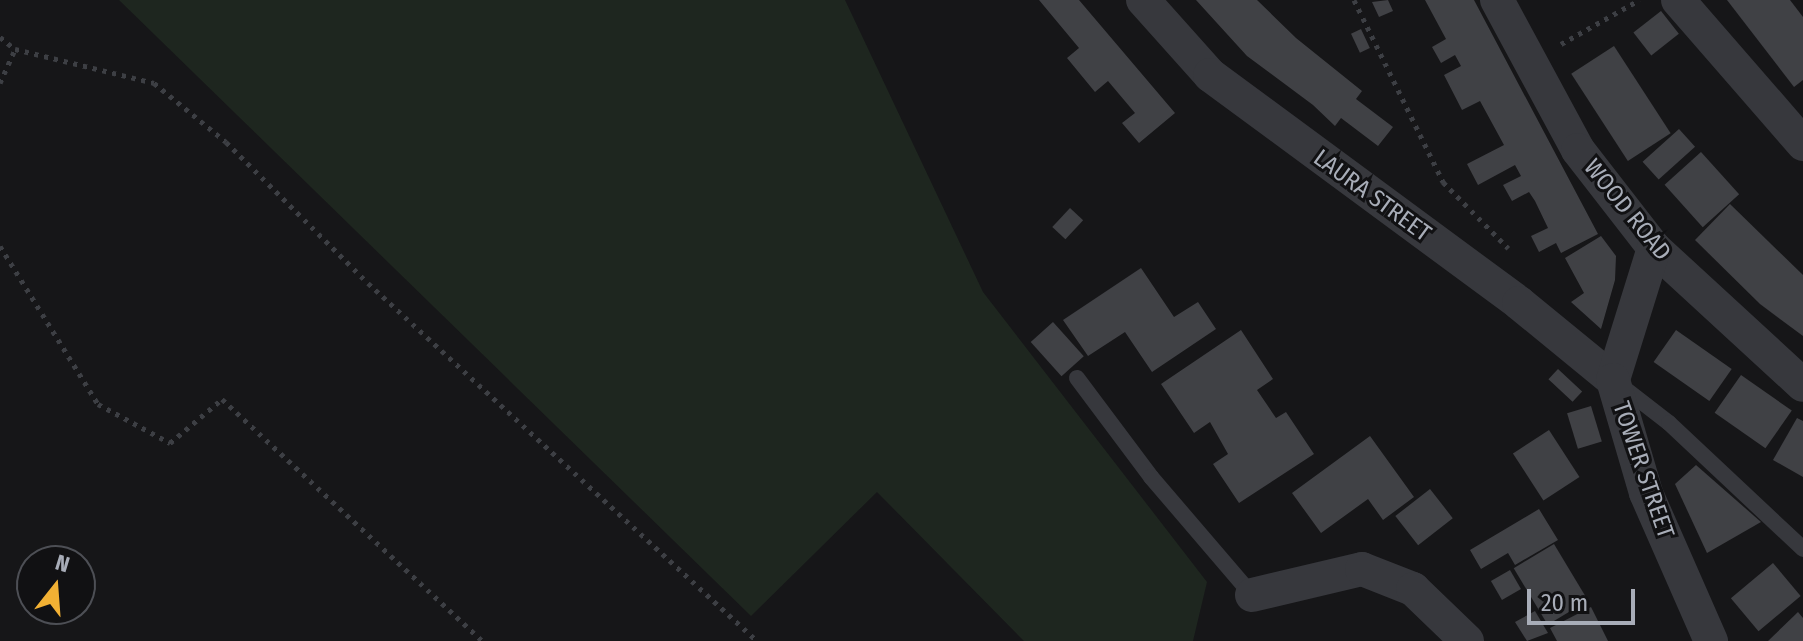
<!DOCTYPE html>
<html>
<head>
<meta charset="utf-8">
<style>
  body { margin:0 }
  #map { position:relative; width:1803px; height:641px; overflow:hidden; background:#161618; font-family:"Fira Sans Condensed",sans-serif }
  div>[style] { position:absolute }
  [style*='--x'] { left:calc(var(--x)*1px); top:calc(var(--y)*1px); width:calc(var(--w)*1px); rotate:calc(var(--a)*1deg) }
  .green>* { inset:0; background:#1e261f }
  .building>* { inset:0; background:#404145; transform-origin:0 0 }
  .path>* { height:5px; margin-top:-2.5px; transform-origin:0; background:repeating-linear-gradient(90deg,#3d3f44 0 4px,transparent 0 10px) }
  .service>* { height:16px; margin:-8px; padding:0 8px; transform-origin:8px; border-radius:8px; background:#37383d }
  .minor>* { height:34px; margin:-17px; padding:0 17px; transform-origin:17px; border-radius:17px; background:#37383d }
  span { translate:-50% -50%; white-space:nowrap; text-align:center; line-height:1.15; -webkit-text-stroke:6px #111113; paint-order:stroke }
  .street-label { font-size:24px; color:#a8adb8 }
  .north { position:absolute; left:16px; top:545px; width:80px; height:80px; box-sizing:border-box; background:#111113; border:2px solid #4d4f55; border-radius:50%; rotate:17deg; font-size:22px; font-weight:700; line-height:32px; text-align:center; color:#a8adb8 }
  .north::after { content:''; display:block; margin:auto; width:28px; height:36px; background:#f2b134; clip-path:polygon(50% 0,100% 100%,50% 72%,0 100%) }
  .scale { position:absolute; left:1527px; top:589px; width:108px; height:36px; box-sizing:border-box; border:4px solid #a8adb8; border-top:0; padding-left:10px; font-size:24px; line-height:28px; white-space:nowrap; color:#a8adb8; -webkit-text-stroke:6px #111113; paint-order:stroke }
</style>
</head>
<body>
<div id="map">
  <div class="green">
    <div style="clip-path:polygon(119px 0,845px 0,983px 292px,1207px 582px,1193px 641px,1024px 641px,877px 492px,751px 616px)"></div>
  </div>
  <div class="building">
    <div style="clip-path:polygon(1039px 0,1079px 0,1175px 113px,1139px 143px,1122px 123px,1135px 113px,1108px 81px,1095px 92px,1067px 58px,1079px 48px)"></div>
    <div style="clip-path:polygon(1196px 0,1257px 0,1296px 38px,1362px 91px,1356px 99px,1393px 127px,1378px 146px,1341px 118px,1335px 126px,1313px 105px,1247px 56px)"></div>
    <div style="clip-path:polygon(1388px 0,1393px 11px,1379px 17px,1372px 2px)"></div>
    <div style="clip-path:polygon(1425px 0,1474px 0,1598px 234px,1561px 253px,1556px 243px,1539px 252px,1531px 236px,1548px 228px,1535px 201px,1529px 192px,1512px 201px,1503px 185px,1521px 176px,1515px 165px,1478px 185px,1467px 164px,1504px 145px,1480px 101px,1462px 110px,1444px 75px,1461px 66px,1455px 55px,1441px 63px,1432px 47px,1446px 39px)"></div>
    <div style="clip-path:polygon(1727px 0,1790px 0,1803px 17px,1803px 80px,1794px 87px)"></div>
    <div style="left:1661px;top:11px;width:29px;height:35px;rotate:52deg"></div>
    <div style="left:1361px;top:29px;width:21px;height:11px;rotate:65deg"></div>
    <div style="left:1614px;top:46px;width:104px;height:51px;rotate:57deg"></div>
    <div style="left:1679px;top:129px;width:24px;height:49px;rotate:48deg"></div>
    <div style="left:1701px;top:152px;width:57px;height:49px;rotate:48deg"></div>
    <div style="clip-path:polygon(1730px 204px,1803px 275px,1803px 336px,1760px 304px,1695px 240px)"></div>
    <div style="left:1070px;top:208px;width:18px;height:26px;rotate:43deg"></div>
    <div style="clip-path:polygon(1601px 236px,1616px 256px,1615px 280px,1601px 329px,1571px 302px,1584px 293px,1565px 258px)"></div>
    <div style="clip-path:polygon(1141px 268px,1174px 317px,1198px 302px,1216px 329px,1152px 372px,1125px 332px,1088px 356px,1063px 320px)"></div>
    <div style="left:1053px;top:322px;width:46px;height:30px;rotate:48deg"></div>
    <div style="clip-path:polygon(1241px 330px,1273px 379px,1257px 390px,1276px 418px,1286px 412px,1314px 454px,1239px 503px,1213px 464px,1228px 454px,1210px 422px,1194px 433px,1161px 384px)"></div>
    <div style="left:1676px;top:330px;width:68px;height:39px;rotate:35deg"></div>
    <div style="left:1558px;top:369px;width:33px;height:14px;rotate:43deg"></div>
    <div style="left:1741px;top:375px;width:62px;height:46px;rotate:35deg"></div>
    <div style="left:1591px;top:406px;width:37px;height:25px;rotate:73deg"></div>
    <div style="clip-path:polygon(1797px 418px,1803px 421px,1803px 477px,1773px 460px)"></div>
    <div style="left:1549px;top:430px;width:56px;height:43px;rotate:57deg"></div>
    <div style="clip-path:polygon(1370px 436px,1414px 497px,1383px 520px,1368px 499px,1321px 533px,1292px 493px)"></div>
    <div style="clip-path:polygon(1696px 465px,1761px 522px,1707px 553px,1675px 484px)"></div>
    <div style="left:1430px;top:489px;width:37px;height:44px;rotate:52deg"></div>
    <div style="clip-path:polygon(1539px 509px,1558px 540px,1515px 565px,1508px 553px,1481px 569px,1470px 550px)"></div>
    <div style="left:1554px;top:544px;width:66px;height:47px;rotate:59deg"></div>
    <div style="left:1773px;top:563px;width:43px;height:55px;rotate:50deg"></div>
    <div style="left:1510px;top:570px;width:22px;height:22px;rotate:60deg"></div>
    <div style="clip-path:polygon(1591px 607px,1608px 641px,1557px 641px,1550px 628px)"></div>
    <div style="clip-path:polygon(1535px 611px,1548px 633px,1527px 641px,1515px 622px)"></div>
    <div style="clip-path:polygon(1798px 612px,1803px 618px,1803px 641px,1768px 641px)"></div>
  </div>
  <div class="path">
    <div style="--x:1354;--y:0;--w:203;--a:63.9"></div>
    <div style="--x:1443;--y:182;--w:93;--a:45.4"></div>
    <div style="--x:0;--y:37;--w:19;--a:39"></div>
    <div style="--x:15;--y:49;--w:143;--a:13.7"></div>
    <div style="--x:154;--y:83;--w:93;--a:39.3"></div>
    <div style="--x:226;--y:142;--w:200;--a:44.8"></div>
    <div style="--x:368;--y:283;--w:529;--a:42.62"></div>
    <div style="--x:1561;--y:44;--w:90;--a:-29.4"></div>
    <div style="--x:0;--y:83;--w:37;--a:-66"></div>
    <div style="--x:0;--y:246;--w:186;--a:58.2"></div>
    <div style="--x:98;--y:404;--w:82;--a:28.4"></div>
    <div style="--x:170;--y:443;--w:68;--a:-40.2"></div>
    <div style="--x:222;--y:399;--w:355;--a:42.9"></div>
  </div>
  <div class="service">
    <div style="--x:1077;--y:378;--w:124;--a:53.2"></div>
    <div style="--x:1151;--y:477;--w:155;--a:49.4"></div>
    <div style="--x:1620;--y:385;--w:62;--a:37.8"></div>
    <div style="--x:1669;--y:423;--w:184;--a:43.2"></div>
  </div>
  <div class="minor">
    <div style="--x:1143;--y:0;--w:101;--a:48.2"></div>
    <div style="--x:1210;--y:75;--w:384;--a:36.4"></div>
    <div style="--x:1519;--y:303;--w:122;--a:39.3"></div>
    <div style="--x:1497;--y:0;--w:170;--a:61.6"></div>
    <div style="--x:1578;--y:150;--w:124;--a:52.2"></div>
    <div style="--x:1654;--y:248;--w:202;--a:42.6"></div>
    <div style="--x:1678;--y:0;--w:191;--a:49"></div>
    <div style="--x:1654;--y:248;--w:138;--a:107.3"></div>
    <div style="--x:1613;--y:380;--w:118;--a:73.7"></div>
    <div style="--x:1646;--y:493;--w:162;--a:66.3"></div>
    <div style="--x:1252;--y:595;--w:113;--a:-13.3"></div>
    <div style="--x:1362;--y:569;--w:55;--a:21.4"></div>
    <div style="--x:1413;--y:589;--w:75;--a:43.9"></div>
  </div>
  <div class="street-label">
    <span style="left:1372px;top:196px;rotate:36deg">LAURA STREET</span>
    <span style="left:1627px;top:210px;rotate:51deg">WOOD ROAD</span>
    <span style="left:1643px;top:470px;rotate:71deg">TOWER STREET</span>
  </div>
  <div class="north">N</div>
  <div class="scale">20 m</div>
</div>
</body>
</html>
